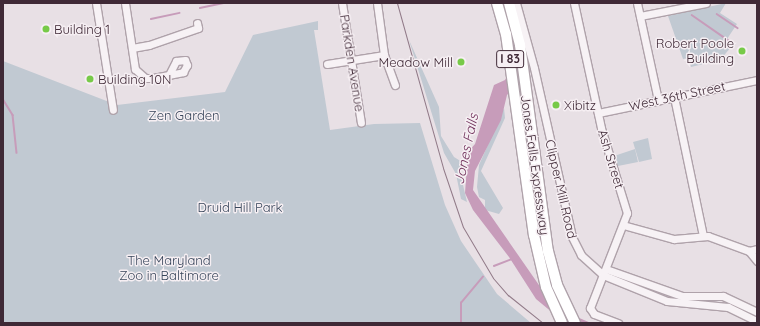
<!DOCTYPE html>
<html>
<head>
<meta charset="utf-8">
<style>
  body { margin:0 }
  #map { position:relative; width:760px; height:326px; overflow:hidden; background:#e8e0e5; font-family:Quicksand,sans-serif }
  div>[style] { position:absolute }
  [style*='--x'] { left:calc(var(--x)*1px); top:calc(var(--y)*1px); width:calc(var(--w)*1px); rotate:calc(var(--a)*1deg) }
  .green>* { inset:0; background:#c1c9d2 }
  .water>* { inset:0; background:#c79cba }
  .stream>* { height:1.5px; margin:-0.75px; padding:0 0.75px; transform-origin:0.75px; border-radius:0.75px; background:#c79cba }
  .roads { filter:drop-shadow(1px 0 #afa2aa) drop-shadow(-1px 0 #afa2aa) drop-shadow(0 1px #afa2aa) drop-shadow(0 -1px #afa2aa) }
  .minor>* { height:7px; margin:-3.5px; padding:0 3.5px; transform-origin:3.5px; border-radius:3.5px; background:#f7f2f5 }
  .highway>* { height:10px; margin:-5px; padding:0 5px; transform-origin:5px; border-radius:5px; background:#fff }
  .tram>* { height:1px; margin:-0.5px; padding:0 0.5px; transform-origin:0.5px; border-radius:0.5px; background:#917a88 }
  .dots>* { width:11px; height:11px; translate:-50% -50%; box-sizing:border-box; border:2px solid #f6eff3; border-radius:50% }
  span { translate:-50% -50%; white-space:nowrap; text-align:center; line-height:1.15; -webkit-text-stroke:3px #f6eff3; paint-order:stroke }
  .shield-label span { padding:1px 3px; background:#f6eff3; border:1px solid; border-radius:3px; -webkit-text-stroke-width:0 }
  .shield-label { font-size:12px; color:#3f2936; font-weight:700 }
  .poi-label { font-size:13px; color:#3f2936 }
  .left { translate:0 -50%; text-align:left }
  .right { translate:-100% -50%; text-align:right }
  .street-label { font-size:13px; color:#3f2936 }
  .park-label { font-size:13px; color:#37455a }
  .water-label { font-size:14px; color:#72345d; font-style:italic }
  .frame { position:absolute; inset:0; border:4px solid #3f2936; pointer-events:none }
</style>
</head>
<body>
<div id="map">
  <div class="green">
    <div style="clip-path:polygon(726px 3px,720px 13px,737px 24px,725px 42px,732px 46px,720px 60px,691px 67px,689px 58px,683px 59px,668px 16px)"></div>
    <div style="clip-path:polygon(318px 21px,318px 30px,314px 30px,330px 130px,374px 124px,420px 123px,445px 205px,461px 241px,497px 294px,531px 323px,3px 323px,3px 61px,117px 105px,225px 92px,253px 35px)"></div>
    <div style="clip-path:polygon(409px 40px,439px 107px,441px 136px,454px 157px,462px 162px,460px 172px,467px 202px,461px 199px,456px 174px,444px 153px)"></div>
    <div style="clip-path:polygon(504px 108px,505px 118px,481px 171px,503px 208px,499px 214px,485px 210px,485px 200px,479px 197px,477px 187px,479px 165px)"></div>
    <div style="clip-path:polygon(648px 138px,652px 159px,639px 162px,633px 142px)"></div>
    <div style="clip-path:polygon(635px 149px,638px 162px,618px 166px,614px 156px)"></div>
  </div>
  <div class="water">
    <div style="clip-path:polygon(495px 3px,507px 3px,514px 28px,520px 81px,507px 95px,501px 120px,475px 171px,473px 190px,541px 288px,570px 314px,591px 323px,565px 323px,536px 299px,509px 257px,473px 210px,465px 193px,468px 152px,475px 144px,494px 85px,505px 80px,508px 74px)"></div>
  </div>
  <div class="stream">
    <div style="--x:200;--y:8;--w:25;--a:-12"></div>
    <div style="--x:717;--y:14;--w:25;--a:34"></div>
    <div style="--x:692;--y:15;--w:44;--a:34.8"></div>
    <div style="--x:151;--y:19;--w:29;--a:-12"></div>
    <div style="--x:3;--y:99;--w:19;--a:58"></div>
    <div style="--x:13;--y:115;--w:38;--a:84"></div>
    <div style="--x:494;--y:266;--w:19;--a:-21"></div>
    <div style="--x:461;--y:323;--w:20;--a:-90"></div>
    <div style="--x:461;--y:303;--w:34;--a:-50"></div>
  </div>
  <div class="roads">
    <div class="minor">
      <div style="--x:96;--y:3;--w:108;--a:81"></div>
      <div style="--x:125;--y:3;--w:67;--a:81.4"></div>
      <div style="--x:135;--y:69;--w:13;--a:42"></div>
      <div style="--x:145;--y:78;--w:8;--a:0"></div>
      <div style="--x:153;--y:78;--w:31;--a:-11"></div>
      <div style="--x:183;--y:72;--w:8;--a:-60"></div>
      <div style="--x:187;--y:65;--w:5;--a:-112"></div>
      <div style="--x:185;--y:60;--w:9;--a:174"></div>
      <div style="--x:176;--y:61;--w:16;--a:117"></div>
      <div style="--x:342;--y:3;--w:121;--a:81"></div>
      <div style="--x:377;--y:3;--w:52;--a:82.3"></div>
      <div style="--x:384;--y:55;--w:32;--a:70"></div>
      <div style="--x:516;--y:3;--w:67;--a:74.5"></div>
      <div style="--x:534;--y:68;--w:173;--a:77.3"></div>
      <div style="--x:572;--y:237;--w:20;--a:63"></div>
      <div style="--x:581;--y:255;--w:30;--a:42"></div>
      <div style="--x:603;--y:275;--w:69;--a:22.1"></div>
      <div style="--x:667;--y:301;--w:61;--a:5.6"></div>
      <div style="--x:728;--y:307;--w:32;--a:26"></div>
      <div style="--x:574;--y:3;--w:128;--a:77.8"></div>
      <div style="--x:601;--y:128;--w:89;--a:73"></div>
      <div style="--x:627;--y:213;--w:102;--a:111.3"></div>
      <div style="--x:590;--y:308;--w:7;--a:56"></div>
      <div style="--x:594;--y:314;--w:26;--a:21"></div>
      <div style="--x:637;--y:3;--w:99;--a:77.8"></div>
      <div style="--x:640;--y:16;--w:67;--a:-11.1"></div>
      <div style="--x:132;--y:48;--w:17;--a:-10"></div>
      <div style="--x:149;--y:45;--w:52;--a:-19.1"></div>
      <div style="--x:198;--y:28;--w:5;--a:-101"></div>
      <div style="--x:327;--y:64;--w:58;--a:-9"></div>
      <div style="--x:674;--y:97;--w:142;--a:78.2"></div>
      <div style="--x:598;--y:113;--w:162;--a:-11.7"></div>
      <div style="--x:623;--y:225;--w:53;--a:15.4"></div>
      <div style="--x:674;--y:239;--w:34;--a:-5"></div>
      <div style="--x:708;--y:236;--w:44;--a:20.1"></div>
      <div style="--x:749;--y:251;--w:8;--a:-14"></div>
      <div style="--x:749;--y:251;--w:13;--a:51"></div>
      <div style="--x:606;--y:269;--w:81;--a:19.6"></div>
      <div style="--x:682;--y:296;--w:41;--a:0"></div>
      <div style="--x:723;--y:296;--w:38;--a:25"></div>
    </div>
    <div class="highway">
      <div style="--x:497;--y:3;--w:32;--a:74"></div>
      <div style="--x:506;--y:34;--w:203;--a:82.1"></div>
      <div style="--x:534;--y:235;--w:53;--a:77"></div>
      <div style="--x:546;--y:287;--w:39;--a:66"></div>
      <div style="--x:509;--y:3;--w:43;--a:75.3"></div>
      <div style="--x:520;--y:45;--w:208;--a:82.3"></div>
      <div style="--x:548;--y:251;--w:35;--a:75"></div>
      <div style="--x:557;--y:285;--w:42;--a:64.7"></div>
    </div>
  </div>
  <div class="tram">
    <div style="--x:397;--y:3;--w:171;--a:74.4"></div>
    <div style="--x:443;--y:168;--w:62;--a:71.3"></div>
    <div style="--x:463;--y:227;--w:59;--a:59.5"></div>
    <div style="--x:493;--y:278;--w:23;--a:49"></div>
    <div style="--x:508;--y:295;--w:45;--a:38.7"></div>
  </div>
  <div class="dots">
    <div style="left:46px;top:29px;background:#77ca48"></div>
    <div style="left:742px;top:51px;background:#77ca48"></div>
    <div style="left:461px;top:62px;background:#77ca48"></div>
    <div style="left:90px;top:79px;background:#77ca48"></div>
    <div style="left:556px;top:105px;background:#77ca48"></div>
  </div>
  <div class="shield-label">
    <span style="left:510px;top:59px">I 83</span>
  </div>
  <div class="poi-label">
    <span class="left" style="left:54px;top:29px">Building 1</span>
    <span class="right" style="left:734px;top:51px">Robert Poole<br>Building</span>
    <span class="right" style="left:453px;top:62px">Meadow Mill</span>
    <span class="left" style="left:98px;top:79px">Building 10N</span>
    <span class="left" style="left:564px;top:105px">Xibitz</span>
  </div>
  <div class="street-label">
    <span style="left:352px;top:63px;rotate:81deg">Parkden Avenue</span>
    <span style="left:677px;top:96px;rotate:-12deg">West 36th Street</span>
    <span style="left:611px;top:159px;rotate:73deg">Ash Street</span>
    <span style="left:535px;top:165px;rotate:82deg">Jones Falls Expressway</span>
    <span style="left:561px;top:189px;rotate:77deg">Clipper Mill Road</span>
  </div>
  <div class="park-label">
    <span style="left:184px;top:115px">Zen Garden</span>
    <span style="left:240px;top:207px">Druid Hill Park</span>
    <span style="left:169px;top:268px">The Maryland<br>Zoo in Baltimore</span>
  </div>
  <div class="water-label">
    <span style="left:466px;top:149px;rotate:-78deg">Jones Falls</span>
  </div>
  <div class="frame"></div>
</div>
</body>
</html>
